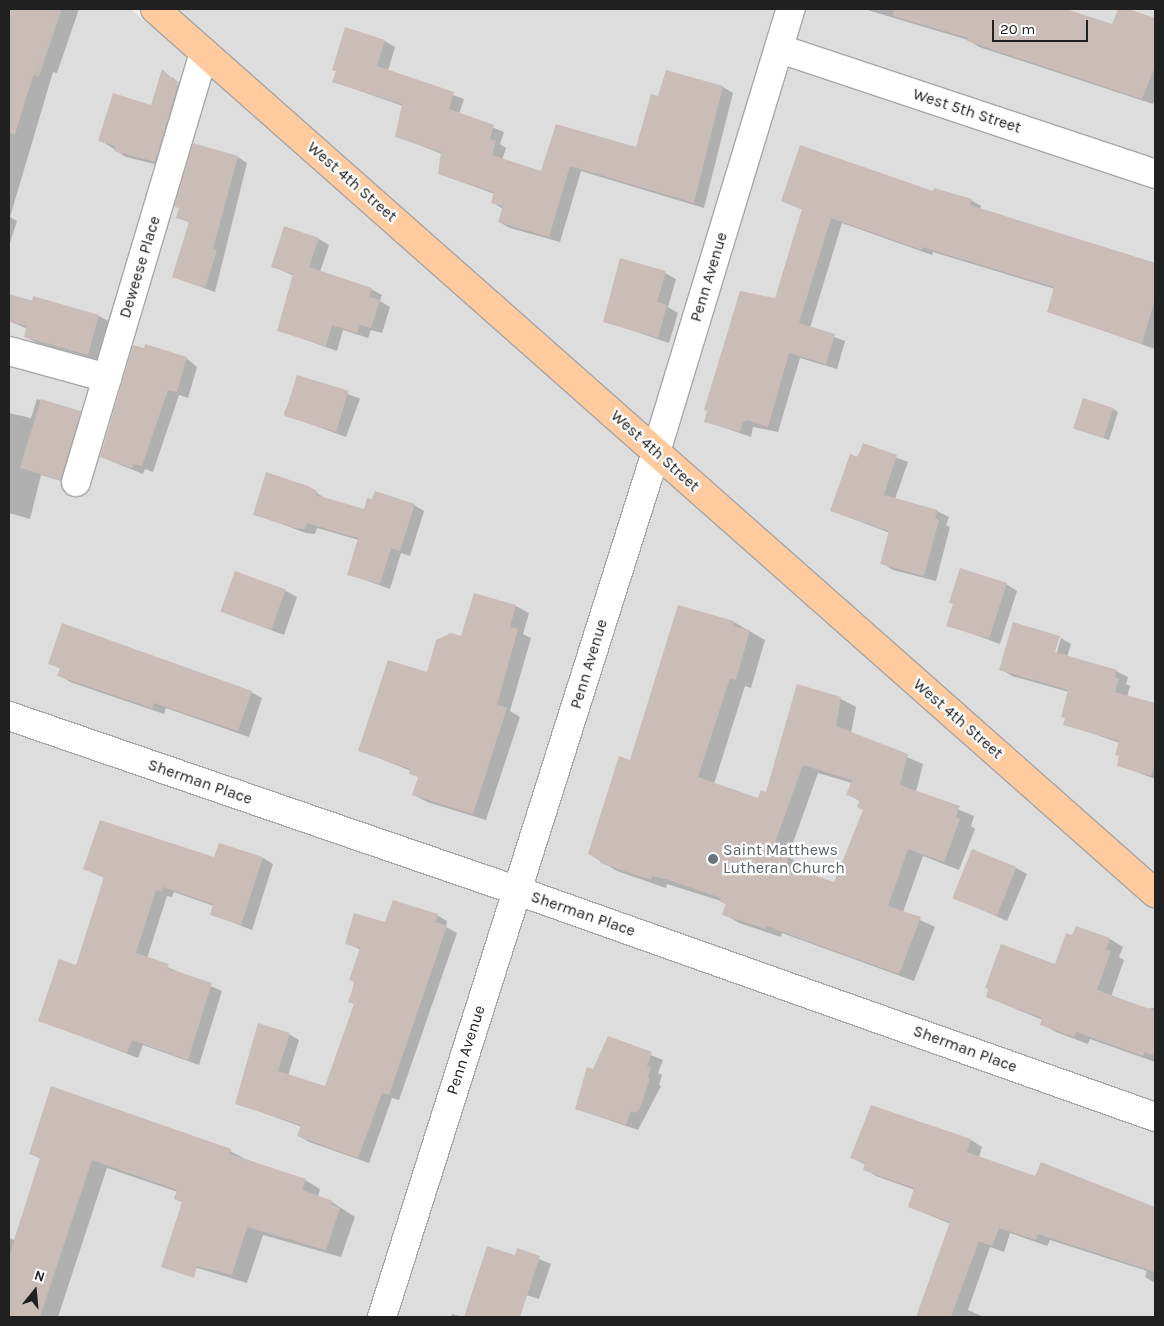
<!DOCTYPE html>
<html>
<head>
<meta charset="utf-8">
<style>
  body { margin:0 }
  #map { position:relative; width:1164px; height:1326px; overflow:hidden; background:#f1ece5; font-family:Karla,sans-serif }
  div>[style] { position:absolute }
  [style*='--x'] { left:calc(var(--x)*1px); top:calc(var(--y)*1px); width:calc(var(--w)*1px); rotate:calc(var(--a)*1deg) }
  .residential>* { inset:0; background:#dedddd }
  .shadow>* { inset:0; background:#0003; transform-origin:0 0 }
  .building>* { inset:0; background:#cabdb8; transform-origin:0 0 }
  .roads { filter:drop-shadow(1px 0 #a7a7a7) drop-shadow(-1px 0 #a7a7a7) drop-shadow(0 1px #a7a7a7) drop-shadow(0 -1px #a7a7a7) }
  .minor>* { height:28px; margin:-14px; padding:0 14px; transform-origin:14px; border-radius:14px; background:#fff }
  .major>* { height:28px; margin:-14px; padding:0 14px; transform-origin:14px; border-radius:14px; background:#ffca9d }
  .dots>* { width:14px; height:14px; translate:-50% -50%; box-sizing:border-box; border:2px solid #fff; border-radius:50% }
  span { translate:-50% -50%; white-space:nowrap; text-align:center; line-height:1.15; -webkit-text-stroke:4.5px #fff; paint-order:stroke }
  .street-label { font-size:16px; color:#202020 }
  .worship-label { font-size:16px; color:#5b616d }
  .left { translate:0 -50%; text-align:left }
  .frame { position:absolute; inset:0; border:10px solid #202020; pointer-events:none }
  .north { position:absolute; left:10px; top:1266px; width:50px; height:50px; -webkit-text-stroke:4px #fff; paint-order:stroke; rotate:17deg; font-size:14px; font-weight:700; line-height:20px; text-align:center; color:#202020 }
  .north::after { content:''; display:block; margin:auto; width:18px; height:22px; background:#202020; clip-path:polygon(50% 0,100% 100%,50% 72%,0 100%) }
  .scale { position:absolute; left:992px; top:20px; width:96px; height:22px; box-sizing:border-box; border:2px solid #202020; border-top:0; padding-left:6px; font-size:15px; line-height:18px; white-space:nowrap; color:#202020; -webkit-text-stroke:4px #fff; paint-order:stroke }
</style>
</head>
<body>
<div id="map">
  <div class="residential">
    <div style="clip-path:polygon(62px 9px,131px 9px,150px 26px,155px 9px,1155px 9px,1155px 1317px,9px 1317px,9px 67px,39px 77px)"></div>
  </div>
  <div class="shadow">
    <div style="clip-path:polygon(9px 9px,79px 9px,57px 73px,53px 72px,10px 217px,17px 221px,9px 246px)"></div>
    <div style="clip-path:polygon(864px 9px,1064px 9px,1113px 26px,1119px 9px,1124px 9px,1155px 19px,1155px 98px,1153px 104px,979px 47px,968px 40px)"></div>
    <div style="clip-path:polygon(385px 41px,395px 47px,388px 71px,464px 99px,459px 114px,504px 132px,500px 144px,506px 148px,502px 160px,542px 172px,637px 149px,659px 98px,723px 87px,733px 93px,704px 208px,581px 171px,560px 242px,510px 228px,499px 222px,503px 209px,492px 202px,495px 194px,439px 174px,442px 154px,396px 136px,403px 106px,334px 82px)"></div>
    <div style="clip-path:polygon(evenodd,162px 71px,189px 92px,167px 167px,126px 157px,100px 140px,152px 107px,162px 71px,172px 77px,184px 88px,182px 89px,172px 80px,172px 77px)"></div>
    <div style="clip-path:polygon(238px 157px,247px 163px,215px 292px,173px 277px,190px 223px,178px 217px)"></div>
    <div style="clip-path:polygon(934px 192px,971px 200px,981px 206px,980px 209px,1155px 263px,1155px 349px,1048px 311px,1055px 289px,933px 252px,932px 255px,842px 223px,810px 328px,845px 341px,837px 369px,800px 358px,778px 432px,753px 427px,751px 437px,705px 421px,776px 299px,803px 210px,782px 201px)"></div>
    <div style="clip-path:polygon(319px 239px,329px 245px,320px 272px,371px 289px,382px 295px,380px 301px,390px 307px,382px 333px,371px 330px,368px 338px,343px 330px,337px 351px,278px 330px,294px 276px,272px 266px)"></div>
    <div style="clip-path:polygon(665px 273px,676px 279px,668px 307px,678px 313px,669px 343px,604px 321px)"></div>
    <div style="clip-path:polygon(12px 296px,99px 316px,110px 322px,99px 360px,37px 343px,26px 337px,28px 329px,9px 321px)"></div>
    <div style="clip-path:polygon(186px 358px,197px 367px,188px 398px,179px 395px,153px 472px,145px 469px,143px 474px,101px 457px)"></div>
    <div style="left:298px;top:376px;width:66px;height:41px;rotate:20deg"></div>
    <div style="clip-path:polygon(37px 399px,90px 418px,68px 483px,41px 475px,30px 519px,9px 513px,9px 413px,31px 418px)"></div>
    <div style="clip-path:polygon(1113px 409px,1118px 412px,1109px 440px,1076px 429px)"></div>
    <div style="clip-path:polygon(863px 445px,908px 462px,895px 499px,937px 511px,949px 517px,946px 525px,950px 527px,936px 581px,893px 570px,882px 563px,890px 533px,832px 511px)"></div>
    <div style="clip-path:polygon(308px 487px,326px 499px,365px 511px,414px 505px,424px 511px,410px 556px,401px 553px,390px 589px,348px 574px,359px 540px,317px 528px,315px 534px,306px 533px,254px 514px)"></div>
    <div style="clip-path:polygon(1006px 584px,1017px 591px,1000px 644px,948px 625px)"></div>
    <div style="clip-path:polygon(286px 591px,297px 597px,284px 635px,223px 612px)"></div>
    <div style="clip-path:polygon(516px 606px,529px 613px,523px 634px,531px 638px,510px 711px,520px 717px,486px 820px,427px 802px,414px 795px,419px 778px,411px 771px,359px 750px,462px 638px)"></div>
    <div style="clip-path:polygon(evenodd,734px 622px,765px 640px,751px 688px,745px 686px,714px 784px,759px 800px,767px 793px,797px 685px,841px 699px,856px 707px,851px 733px,923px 764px,916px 792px,974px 816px,971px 826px,975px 829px,959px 870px,923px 856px,903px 912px,935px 927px,914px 981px,782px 933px,781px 937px,739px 923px,724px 914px,727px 905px,721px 901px,667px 884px,666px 888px,617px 871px,589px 854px,631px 762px,734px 622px,818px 773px,852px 783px,848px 794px,861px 802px,864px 810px,834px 884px,802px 872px,804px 866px,788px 857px,818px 773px)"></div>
    <div style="clip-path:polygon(evenodd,1059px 637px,1071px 644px,1067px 657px,1116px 671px,1128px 677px,1126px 684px,1130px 686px,1127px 697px,1155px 705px,1155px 779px,1118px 765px,1120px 743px,1065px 724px,1069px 692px,1012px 676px,1001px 669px,1059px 637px,1058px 638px,1061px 638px,1055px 659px,1052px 658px,1058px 638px)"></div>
    <div style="clip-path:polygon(50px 663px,251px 692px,262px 698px,249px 737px,166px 708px,164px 714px,70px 682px,59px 675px,61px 669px)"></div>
    <div style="clip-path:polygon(263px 858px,273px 864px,252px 930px,211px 914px,214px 906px,174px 892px,172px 897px,167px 896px,147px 958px,222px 991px,199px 1065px,143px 1045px,138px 1058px,39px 1020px,77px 967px,105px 878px,84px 869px)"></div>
    <div style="clip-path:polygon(1016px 868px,1027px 874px,1007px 921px,953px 897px)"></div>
    <div style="clip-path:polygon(437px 915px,447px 921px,446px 927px,457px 933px,399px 1100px,392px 1098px,369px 1163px,309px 1142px,299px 1136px,302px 1127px,236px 1103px,289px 1034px,299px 1040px,288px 1076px,325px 1088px,355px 1005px,350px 1002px,361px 950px,346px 943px,386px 924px)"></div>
    <div style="clip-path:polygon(1110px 939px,1123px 947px,1119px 957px,1124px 960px,1111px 997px,1145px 1009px,1155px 1008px,1155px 1062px,1090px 1039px,1088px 1044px,1056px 1032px,1042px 1024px,1043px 1020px,987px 997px)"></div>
    <div style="clip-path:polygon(609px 1038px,663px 1060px,658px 1073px,662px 1075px,659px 1085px,661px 1086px,638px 1130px,576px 1109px)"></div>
    <div style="clip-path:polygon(971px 1140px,982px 1147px,979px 1157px,1036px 1178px,1155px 1208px,1155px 1283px,1145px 1277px,1147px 1271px,1050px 1240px,1047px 1246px,1010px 1233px,1004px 1252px,990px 1247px,968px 1310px,984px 1317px,917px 1317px,951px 1224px,909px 1207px,915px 1190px,876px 1176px,865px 1169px,866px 1165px,852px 1158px)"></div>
    <div style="clip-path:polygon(230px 1151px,245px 1159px,305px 1180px,320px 1189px,318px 1197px,332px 1202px,355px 1217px,341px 1257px,263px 1235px,247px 1283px,181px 1263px,183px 1203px,176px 1199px,178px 1192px,107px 1168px,58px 1317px,9px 1317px,9px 1238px,14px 1240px,41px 1159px,30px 1153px)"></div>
    <div style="clip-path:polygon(518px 1250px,551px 1264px,539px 1299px,520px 1293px,515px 1257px)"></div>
    <div style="clip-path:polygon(452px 1314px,463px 1317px,451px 1317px)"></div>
  </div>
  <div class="building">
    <div style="clip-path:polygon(9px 9px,60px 9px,41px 65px,37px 63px,15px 134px,9px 133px)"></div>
    <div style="clip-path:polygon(894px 9px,1066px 9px,1112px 24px,1118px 9px,1128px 9px,1155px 18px,1155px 67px,1142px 99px,967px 41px,968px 38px,893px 16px)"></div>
    <div style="clip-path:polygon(345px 27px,385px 40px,377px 66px,454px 92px,449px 109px,494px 125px,490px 139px,496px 141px,492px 155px,541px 171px,556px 124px,636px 147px,651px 94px,658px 96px,666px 70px,723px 86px,694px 203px,570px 166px,549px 237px,498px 222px,503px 206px,491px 203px,494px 192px,438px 174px,441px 152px,395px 137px,402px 104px,332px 82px,336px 71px,332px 70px)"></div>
    <div style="clip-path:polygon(162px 69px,178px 84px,155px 162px,114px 151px,115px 146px,98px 141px,113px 93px,151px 105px)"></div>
    <div style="clip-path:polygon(193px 143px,238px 156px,213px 249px,217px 250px,205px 288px,172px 277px,189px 222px,176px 218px,179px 208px,174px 207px)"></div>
    <div style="clip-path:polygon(800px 145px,933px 191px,934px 188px,972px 199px,970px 205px,1155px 263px,1155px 299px,1142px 344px,1047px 312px,1054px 287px,922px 247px,922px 250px,831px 218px,799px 323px,835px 334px,826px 364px,789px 353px,768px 427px,747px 420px,743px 422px,740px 432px,704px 422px,707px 411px,704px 410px,740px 291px,775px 298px,802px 209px,781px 201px)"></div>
    <div style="clip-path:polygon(284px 226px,319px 238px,309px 267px,372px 288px,369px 297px,380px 300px,371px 328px,360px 325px,357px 333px,332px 325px,326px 346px,277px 331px,293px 274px,271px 267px)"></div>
    <div style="clip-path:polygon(620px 258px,666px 271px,657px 302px,667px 305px,658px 338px,603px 322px)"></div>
    <div style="clip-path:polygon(9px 294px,32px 301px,33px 296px,99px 315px,88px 355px,24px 337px,27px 326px,9px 321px)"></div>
    <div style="clip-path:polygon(145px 344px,187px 357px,186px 360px,177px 392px,168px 390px,142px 466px,133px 464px,132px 468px,100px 457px,133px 345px,144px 348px)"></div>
    <div style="left:297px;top:375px;width:54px;height:43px;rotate:17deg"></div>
    <div style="left:1083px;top:398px;width:32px;height:32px;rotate:18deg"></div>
    <div style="left:41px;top:399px;width:42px;height:72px;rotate:17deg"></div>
    <div style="clip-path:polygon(863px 443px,897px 455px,884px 495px,938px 510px,935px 518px,939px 520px,924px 576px,880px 564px,889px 531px,830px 511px,850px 454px,858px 457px)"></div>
    <div style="clip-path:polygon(266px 472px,308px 486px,317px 491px,316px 495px,364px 509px,367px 498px,372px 499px,375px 491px,415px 504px,400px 551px,391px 548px,380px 584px,347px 575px,358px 538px,307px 523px,305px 529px,295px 528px,253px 515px)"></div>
    <div style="clip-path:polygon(960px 568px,1007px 583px,989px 639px,946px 626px,953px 604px,949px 603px)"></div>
    <div style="left:235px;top:571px;width:54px;height:43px;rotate:20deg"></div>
    <div style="clip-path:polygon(474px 593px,516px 605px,510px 627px,518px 629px,497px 705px,507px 708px,473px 814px,412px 795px,418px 777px,409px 774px,410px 769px,358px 751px,388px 660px,427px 672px,436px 640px,451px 633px,461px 636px)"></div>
    <div style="clip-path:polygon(evenodd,678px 605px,734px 621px,733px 626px,750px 630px,736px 680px,730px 678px,698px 777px,758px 798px,761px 790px,766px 792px,797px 684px,841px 697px,836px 726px,908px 754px,900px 785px,960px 806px,956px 817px,960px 819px,944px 862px,908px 849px,888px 906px,921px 917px,899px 974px,766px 926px,766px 929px,722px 915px,726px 904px,720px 902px,721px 898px,666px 879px,652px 876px,651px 880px,600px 863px,601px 860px,588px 854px,619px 756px,630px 760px,678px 605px,803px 765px,852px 780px,846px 795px,860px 800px,857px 807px,863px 810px,834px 882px,786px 866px,789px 856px,772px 851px,803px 765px)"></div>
    <div style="clip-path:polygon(1013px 622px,1060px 636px,1055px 652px,1117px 670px,1115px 677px,1119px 679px,1115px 692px,1155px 703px,1155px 762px,1151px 776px,1117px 766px,1119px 756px,1115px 755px,1119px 741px,1063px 725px,1065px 718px,1061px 717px,1068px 690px,999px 670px)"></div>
    <div style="clip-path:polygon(62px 623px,252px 691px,238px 731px,154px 703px,152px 708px,57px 676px,60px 668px,48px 664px)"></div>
    <div style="clip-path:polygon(100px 820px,214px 857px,219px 843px,263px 857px,241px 925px,210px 915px,213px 904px,163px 887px,162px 892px,156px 890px,136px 953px,169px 964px,167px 968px,212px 983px,188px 1060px,132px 1040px,127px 1053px,38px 1021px,59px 959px,76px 965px,104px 877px,83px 869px)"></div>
    <div style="left:972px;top:849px;width:48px;height:53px;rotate:22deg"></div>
    <div style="clip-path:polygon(393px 900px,438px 914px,435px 922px,447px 926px,389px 1095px,382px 1093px,358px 1158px,297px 1136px,301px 1125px,235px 1104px,258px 1023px,290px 1033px,278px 1071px,325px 1086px,354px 1004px,348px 1002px,355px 982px,349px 980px,360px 948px,345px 944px,354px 913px,385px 922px)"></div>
    <div style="clip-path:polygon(1076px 926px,1110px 938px,1106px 949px,1111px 951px,1097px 990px,1155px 1011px,1155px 1056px,1145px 1052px,1143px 1056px,1076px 1032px,1074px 1037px,1040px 1025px,1042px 1018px,986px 997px,988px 989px,985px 988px,1001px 944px,1055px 964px,1066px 933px,1072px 935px)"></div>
    <div style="clip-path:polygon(608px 1036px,652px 1052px,647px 1066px,651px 1067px,648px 1078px,650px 1078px,640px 1108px,635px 1113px,631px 1111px,626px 1125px,575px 1109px,587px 1067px,593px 1069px)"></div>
    <div style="clip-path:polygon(51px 1086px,231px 1149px,229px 1154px,306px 1179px,302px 1190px,333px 1201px,331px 1204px,340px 1208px,326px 1250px,247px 1227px,232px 1275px,197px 1266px,194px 1278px,161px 1267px,182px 1202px,174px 1199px,177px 1190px,92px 1160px,40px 1317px,9px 1317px,9px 1257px,40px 1158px,29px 1154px)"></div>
    <div style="clip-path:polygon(871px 1105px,971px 1139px,967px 1152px,1035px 1176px,1041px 1162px,1155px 1207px,1155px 1272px,1038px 1234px,1036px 1240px,999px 1228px,992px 1246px,979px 1241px,951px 1317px,916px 1317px,950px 1222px,908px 1207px,914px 1188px,863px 1170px,865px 1163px,850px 1158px)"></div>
    <div style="clip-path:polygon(487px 1246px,515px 1255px,517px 1248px,540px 1256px,520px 1317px,464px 1317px)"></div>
  </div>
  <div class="roads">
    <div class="minor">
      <div style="--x:780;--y:49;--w:395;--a:18.4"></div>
      <div style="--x:9;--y:351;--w:102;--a:15.4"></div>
      <div style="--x:76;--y:482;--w:448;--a:-73.4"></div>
      <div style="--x:9;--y:716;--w:538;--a:18.97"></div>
      <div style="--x:518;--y:891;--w:676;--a:19.53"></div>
      <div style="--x:382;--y:1317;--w:907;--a:-72.42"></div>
      <div style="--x:656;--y:452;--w:463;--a:-73.1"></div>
    </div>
    <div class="major">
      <div style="--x:155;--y:9;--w:1335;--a:41.48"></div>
    </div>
  </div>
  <div class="dots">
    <div style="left:713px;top:859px;background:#6b7280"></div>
  </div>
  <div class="street-label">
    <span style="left:967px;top:111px;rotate:18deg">West 5th Street</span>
    <span style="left:352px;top:182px;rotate:41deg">West 4th Street</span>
    <span style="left:140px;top:267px;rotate:-73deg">Deweese Place</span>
    <span style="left:709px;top:277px;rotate:-73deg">Penn Avenue</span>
    <span style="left:655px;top:451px;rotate:42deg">West 4th Street</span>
    <span style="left:589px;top:664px;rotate:-73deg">Penn Avenue</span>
    <span style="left:958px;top:719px;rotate:41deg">West 4th Street</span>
    <span style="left:200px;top:782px;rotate:19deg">Sherman Place</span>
    <span style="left:583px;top:914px;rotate:19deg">Sherman Place</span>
    <span style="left:965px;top:1049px;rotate:20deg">Sherman Place</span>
    <span style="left:466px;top:1050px;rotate:-72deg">Penn Avenue</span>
  </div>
  <div class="worship-label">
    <span class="left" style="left:723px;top:859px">Saint Matthews<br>Lutheran Church</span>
  </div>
  <div class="frame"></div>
  <div class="north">N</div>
  <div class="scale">20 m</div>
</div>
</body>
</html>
